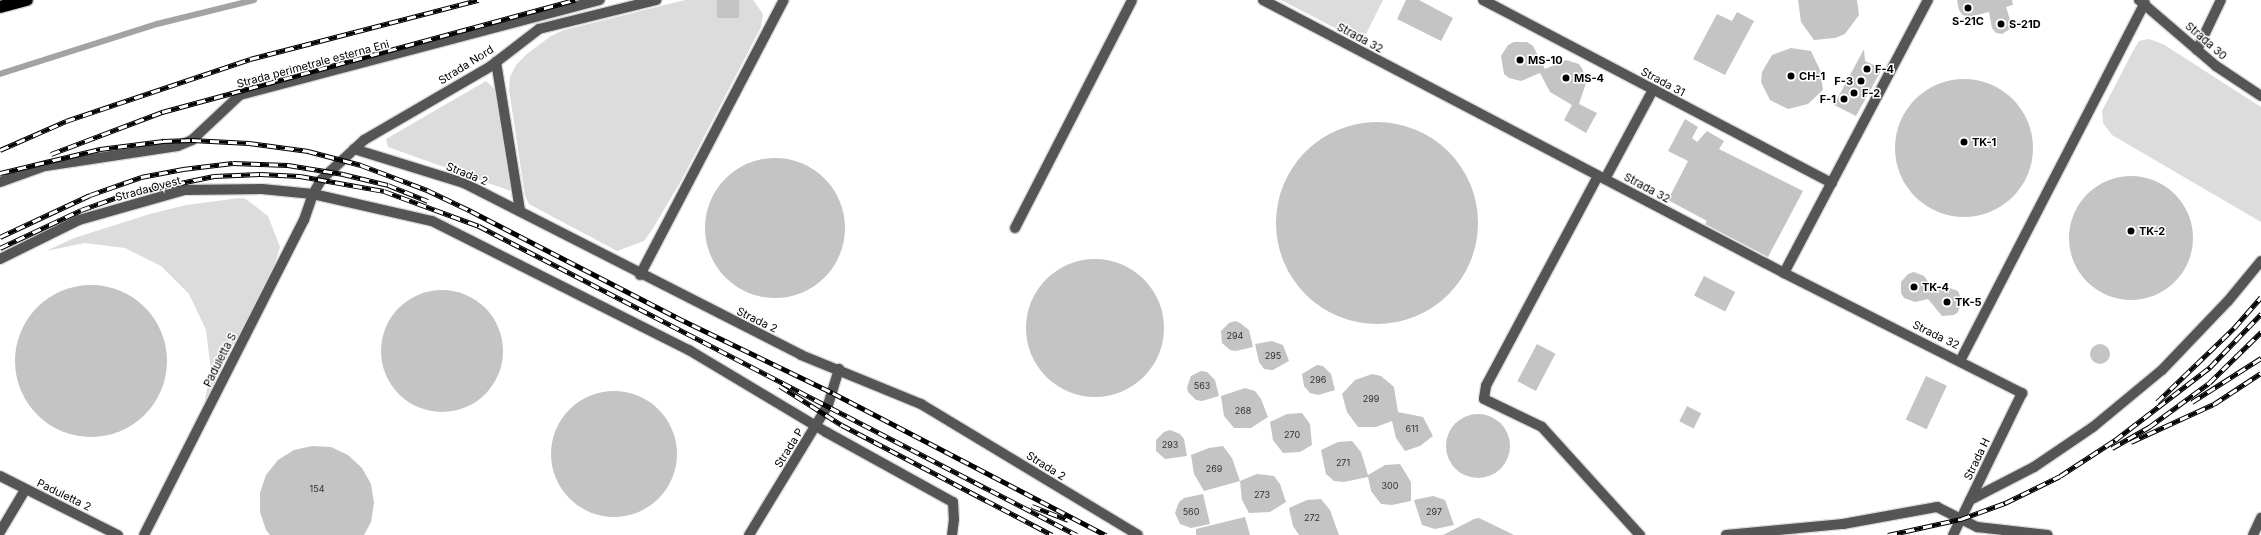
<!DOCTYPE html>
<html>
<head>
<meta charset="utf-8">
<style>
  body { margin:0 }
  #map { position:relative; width:2261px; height:535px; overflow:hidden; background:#fff; font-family:Inter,sans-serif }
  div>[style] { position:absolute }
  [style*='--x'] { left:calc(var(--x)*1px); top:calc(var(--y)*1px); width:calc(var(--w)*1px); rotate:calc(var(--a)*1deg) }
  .green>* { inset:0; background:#dcdcdc }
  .stream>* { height:6px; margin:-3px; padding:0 3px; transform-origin:3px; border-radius:3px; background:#a3a3a3 }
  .building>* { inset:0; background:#c4c4c4; transform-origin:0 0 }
  .round { border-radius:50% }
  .roads { filter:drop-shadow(1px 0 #dbdbdb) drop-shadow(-1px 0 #dbdbdb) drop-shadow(0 1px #dbdbdb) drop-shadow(0 -1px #dbdbdb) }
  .minor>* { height:10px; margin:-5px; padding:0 5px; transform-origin:5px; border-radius:5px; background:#555 }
  .highway>* { height:12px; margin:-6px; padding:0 6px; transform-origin:6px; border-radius:6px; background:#000 }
  .rail>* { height:4.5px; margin-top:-2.25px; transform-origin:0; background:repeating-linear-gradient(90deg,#fff 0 9px,#000 0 18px); box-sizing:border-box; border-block:1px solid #000 }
  .dots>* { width:11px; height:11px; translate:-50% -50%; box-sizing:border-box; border:2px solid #fff; border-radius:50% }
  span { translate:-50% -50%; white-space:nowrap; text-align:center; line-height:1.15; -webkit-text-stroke:3px #fff; paint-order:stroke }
  .number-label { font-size:9px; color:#313131 }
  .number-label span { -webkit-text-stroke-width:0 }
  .poi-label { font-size:11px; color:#000; font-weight:700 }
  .left { translate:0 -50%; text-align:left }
  .right { translate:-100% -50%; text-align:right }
  .street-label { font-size:11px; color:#000 }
</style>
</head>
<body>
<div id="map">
  <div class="green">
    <div style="clip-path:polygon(685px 0,753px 0,763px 14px,761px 27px,681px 181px,652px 230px,644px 241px,617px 251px,529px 204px,525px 196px,509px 89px,510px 77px,516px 65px,527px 54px,551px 36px,564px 30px)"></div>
    <div style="clip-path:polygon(1281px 0,1383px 0,1362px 42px)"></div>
    <div style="clip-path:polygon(2149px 39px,2163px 44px,2261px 107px,2261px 222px,2112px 135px,2103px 123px,2102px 111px,2132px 53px,2139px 41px)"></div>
    <div style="clip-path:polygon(486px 81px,497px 91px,511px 191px,388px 147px,386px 139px)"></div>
    <div style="clip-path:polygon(240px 198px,246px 199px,268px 216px,280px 247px,274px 267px,203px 409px,211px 370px,206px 330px,189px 294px,161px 266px,125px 248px,85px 243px,46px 251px,74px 238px,150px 214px,186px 205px)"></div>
  </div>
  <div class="stream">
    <div style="--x:0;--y:74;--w:165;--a:-17.7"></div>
    <div style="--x:157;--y:24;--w:100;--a:-13.9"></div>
  </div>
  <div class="building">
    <div style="left:717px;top:0;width:22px;height:18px"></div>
    <div style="clip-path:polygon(1406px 0,1419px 0,1453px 18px,1441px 41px,1397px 19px)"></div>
    <div style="clip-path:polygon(1798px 0,1857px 0,1859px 15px,1845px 34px,1835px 38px,1814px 40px,1801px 22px)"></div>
    <div style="clip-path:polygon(1957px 0,2012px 0,2013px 5px,2006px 7px,2011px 23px,2010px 29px,2002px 34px,1996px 33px,1992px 28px,1989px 12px,1969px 17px,1963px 15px,1959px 10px)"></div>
    <div style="clip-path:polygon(1737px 12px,1754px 21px,1725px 75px,1693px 59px,1717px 14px,1732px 21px)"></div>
    <div style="clip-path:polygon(1514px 42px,1527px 42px,1533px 46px,1545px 69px,1566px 60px,1579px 64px,1583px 70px,1586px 83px,1579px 104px,1597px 113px,1586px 133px,1564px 120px,1572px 105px,1550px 92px,1540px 73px,1521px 81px,1509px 78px,1504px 74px,1501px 56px,1508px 45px)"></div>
    <div style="clip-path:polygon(1791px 48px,1811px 51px,1820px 70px,1823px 90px,1808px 104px,1788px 109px,1770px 100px,1761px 82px,1762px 72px,1772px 55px)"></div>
    <div style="clip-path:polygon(1864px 49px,1865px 61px,1882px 69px,1856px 116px,1834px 105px)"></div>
    <div class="round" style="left:1895px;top:79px;width:138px;height:138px"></div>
    <div style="clip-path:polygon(1685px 119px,1698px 127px,1692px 138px,1697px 142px,1707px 131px,1724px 141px,1719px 149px,1803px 191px,1768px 257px,1705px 224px,1707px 221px,1668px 200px,1688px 161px,1668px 151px)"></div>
    <div class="round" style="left:1276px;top:122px;width:202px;height:202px"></div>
    <div class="round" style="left:705px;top:158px;width:140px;height:140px"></div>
    <div class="round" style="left:2069px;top:176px;width:124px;height:124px"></div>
    <div class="round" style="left:1026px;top:259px;width:138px;height:138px"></div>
    <div style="clip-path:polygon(1914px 272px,1924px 276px,1935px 291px,1947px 287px,1958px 291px,1962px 301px,1958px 312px,1954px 315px,1942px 316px,1928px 299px,1915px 302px,1904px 298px,1901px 293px,1901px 282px,1908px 274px)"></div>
    <div style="left:1704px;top:276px;width:35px;height:22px;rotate:27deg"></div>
    <div class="round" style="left:15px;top:285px;width:152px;height:152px"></div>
    <div class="round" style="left:381px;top:290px;width:122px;height:122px"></div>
    <div style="clip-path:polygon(1235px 321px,1240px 323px,1249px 330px,1253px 347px,1236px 351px,1230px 350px,1222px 343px,1221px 331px,1229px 323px)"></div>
    <div style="clip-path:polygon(1272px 341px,1283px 345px,1289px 361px,1273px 370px,1264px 369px,1259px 362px,1255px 344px)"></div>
    <div style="left:1537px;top:344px;width:21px;height:42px;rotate:28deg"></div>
    <div class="round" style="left:2090px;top:344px;width:20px;height:20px"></div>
    <div style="clip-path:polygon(1317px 365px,1323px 366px,1331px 374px,1335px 390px,1318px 395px,1310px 393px,1304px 386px,1302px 374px)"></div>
    <div style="clip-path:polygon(1201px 371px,1207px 372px,1215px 380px,1219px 396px,1202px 401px,1196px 400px,1188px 392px,1187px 387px,1191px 376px)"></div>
    <div style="clip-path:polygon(1372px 374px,1381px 376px,1394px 387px,1398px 412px,1423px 417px,1433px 436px,1420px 446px,1405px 451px,1396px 438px,1392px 421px,1376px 427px,1358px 427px,1347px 412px,1342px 394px,1355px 380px)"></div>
    <div style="left:1926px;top:376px;width:23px;height:48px;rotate:25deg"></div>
    <div style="clip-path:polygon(1245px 388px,1255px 391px,1261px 399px,1268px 417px,1251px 428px,1234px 428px,1224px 416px,1221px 396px)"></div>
    <div class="round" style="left:551px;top:391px;width:126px;height:126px"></div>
    <div style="left:1687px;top:406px;width:16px;height:17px;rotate:27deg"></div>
    <div style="clip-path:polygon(1302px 413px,1310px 424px,1312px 445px,1300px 452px,1283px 453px,1273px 440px,1270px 422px,1287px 414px)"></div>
    <div class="round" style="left:1446px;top:414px;width:64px;height:64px"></div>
    <div style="clip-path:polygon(1170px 430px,1180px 434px,1184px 439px,1187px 456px,1165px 459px,1156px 451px,1156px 440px,1164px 432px)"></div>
    <div style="clip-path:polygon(1352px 441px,1361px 452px,1368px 475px,1385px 465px,1400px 464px,1411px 482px,1411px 501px,1392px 505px,1381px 504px,1371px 491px,1368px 477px,1344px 482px,1334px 481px,1326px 474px,1321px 450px,1338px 442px)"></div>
    <div style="clip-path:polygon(312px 446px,331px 447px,348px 455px,362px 468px,371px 484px,374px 503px,371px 522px,364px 535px,270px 535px,266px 530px,260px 512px,260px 493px,266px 475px,278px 460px,294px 450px)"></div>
    <div style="clip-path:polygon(1223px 446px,1232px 458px,1240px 481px,1257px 474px,1274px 476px,1280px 484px,1286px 502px,1270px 512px,1249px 513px,1242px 500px,1240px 481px,1204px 491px,1194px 474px,1191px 455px,1209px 448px)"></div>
    <div style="clip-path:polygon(1203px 494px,1210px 524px,1191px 528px,1180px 524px,1175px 513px,1179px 502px,1184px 498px)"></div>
    <div style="clip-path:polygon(1433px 496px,1445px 500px,1454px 525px,1435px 529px,1422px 525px,1414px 500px)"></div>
    <div style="clip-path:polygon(1321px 499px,1330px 510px,1339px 535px,1299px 535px,1293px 526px,1289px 508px,1307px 500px)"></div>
    <div style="clip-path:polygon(1245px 517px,1250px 535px,1196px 535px,1196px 529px)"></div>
    <div style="clip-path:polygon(1479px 518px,1514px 535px,1443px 535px,1474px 519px)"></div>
  </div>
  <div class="roads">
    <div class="minor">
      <div style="--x:1263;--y:0;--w:588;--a:27.65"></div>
      <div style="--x:1784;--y:273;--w:267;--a:26.8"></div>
      <div style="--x:2022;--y:393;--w:158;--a:115.9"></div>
      <div style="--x:1483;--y:0;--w:394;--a:27.7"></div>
      <div style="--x:2139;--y:0;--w:101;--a:40.6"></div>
      <div style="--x:2216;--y:66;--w:54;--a:33.7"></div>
      <div style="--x:2197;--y:50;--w:55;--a:-64.4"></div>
      <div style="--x:496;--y:62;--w:151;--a:80.8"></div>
      <div style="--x:354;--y:149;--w:115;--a:17.2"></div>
      <div style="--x:464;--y:183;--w:378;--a:27"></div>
      <div style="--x:801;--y:355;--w:130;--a:22.2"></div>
      <div style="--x:921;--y:404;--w:253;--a:31.1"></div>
      <div style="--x:1598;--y:176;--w:238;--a:118.1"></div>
      <div style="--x:1486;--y:386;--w:13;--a:99"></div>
      <div style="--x:1484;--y:399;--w:64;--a:25.8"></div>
      <div style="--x:1542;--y:427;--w:146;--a:47.8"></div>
      <div style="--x:1605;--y:179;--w:101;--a:-61.7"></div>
      <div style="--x:0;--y:182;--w:48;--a:-19.6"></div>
      <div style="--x:45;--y:166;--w:134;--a:-8.6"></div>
      <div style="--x:178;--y:146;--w:15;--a:-23"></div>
      <div style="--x:192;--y:140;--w:66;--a:-43.2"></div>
      <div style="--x:240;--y:95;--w:372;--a:-14.8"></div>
      <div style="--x:1015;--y:228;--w:256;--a:-62.8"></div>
      <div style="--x:0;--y:259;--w:88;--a:-26.3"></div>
      <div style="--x:79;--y:220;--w:109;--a:-15.9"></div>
      <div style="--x:184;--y:190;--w:78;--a:-0.7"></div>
      <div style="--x:262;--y:189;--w:51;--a:5.6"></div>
      <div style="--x:313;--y:194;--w:122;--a:12.8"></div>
      <div style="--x:432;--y:221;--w:288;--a:26.7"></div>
      <div style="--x:689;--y:350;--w:160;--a:30.9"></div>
      <div style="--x:826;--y:432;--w:145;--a:28.9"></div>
      <div style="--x:953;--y:502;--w:17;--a:87"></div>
      <div style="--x:954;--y:519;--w:16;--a:97"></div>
      <div style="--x:1784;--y:273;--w:309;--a:-62.2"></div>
      <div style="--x:640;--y:275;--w:310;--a:-62.4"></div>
      <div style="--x:1960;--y:361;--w:403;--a:-62.7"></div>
      <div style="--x:0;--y:476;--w:132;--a:26.6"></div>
      <div style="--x:1970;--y:500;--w:72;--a:-27.3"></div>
      <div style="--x:2034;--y:467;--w:71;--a:-34.1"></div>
      <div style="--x:2093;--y:427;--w:89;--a:-39.6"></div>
      <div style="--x:2162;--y:370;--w:95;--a:-46.3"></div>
      <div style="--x:2228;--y:301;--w:52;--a:-50.5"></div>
      <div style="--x:0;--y:532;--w:49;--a:-59.2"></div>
      <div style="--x:144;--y:535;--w:353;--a:-63.1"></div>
      <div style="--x:304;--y:220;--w:28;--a:-71"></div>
      <div style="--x:313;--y:194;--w:16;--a:-60"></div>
      <div style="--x:321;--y:180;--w:59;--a:-42.9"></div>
      <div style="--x:364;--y:140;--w:147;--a:-30.2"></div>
      <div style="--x:491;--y:66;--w:61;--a:-37.6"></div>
      <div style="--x:539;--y:29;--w:121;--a:-13.9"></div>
      <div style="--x:749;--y:535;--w:152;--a:-58.7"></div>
      <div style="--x:828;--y:405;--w:38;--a:-73"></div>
      <div style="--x:1726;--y:535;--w:118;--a:-5.4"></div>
      <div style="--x:1843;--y:524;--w:96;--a:-10.3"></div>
      <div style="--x:1937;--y:507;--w:45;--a:26.6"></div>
      <div style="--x:1977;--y:527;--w:71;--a:6.4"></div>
      <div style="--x:2253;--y:535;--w:19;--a:-65"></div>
    </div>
    <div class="highway">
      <div style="--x:0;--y:7;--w:28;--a:-15"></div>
    </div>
  </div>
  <div class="rail">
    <div style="--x:0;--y:150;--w:72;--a:-23.7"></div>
    <div style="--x:66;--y:121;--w:194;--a:-18.6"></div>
    <div style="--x:250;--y:59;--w:236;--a:-14.5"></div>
    <div style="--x:51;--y:154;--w:119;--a:-20.7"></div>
    <div style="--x:162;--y:112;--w:428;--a:-15.2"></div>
    <div style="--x:0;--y:173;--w:103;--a:-13.5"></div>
    <div style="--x:100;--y:149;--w:64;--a:-7.2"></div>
    <div style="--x:163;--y:141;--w:29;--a:-2"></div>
    <div style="--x:192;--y:140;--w:57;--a:3"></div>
    <div style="--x:249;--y:143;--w:60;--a:7.7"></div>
    <div style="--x:308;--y:151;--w:55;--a:14.8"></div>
    <div style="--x:361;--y:165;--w:71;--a:20.7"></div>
    <div style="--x:427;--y:190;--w:49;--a:25.5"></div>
    <div style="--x:471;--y:211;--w:231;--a:27.3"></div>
    <div style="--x:676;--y:317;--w:174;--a:25.8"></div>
    <div style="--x:833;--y:393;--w:308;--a:27.5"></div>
    <div style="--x:0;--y:237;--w:99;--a:-25"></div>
    <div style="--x:90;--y:195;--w:54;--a:-19.4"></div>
    <div style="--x:141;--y:177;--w:43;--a:-10.8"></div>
    <div style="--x:183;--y:169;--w:50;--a:-6.8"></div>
    <div style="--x:233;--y:163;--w:55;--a:2.1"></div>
    <div style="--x:288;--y:165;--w:56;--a:9.3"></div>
    <div style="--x:343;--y:174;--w:46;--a:13.7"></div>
    <div style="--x:388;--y:185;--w:43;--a:21.8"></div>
    <div style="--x:0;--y:248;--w:89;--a:-25.1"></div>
    <div style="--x:81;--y:210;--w:45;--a:-19.7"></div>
    <div style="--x:123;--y:195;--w:93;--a:-11.8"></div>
    <div style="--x:214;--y:176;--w:46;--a:-2.5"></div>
    <div style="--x:260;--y:174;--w:40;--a:2.9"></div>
    <div style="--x:300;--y:176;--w:85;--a:10.1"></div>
    <div style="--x:384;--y:191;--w:101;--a:20.2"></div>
    <div style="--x:479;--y:226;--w:673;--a:27.33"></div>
    <div style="--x:780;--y:386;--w:73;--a:32.2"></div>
    <div style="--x:842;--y:425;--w:237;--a:27.6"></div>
    <div style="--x:2157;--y:402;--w:107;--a:-43.9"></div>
    <div style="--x:2234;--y:328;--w:41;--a:-48.9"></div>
    <div style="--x:2192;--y:402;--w:82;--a:-32.5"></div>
    <div style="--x:2131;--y:442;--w:91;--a:-24.6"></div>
    <div style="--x:2214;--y:404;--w:56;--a:-33.4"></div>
    <div style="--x:2112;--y:448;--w:43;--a:-29.6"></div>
    <div style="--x:2149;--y:427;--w:74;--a:-36.3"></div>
    <div style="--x:2209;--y:383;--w:73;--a:-44.4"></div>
    <div style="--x:1032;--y:506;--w:39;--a:21"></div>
    <div style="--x:1888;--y:535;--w:75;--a:-12.4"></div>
    <div style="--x:1961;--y:519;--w:47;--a:-20"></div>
    <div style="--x:2005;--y:503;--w:61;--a:-26.1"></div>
    <div style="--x:2060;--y:476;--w:66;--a:-33.2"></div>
    <div style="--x:2115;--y:440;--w:120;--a:-37.5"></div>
    <div style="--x:2210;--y:367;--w:74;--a:-46.1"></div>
  </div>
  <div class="dots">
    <div style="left:1968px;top:8px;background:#000"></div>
    <div style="left:2001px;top:24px;background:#000"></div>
    <div style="left:1520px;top:60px;background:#000"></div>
    <div style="left:1867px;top:69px;background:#000"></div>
    <div style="left:1791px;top:76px;background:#000"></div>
    <div style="left:1566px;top:78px;background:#000"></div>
    <div style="left:1861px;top:81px;background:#000"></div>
    <div style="left:1854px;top:93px;background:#000"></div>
    <div style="left:1844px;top:99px;background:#000"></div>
    <div style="left:1964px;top:142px;background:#000"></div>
    <div style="left:2131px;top:231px;background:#000"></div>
    <div style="left:1914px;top:287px;background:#000"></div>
    <div style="left:1947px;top:302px;background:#000"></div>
  </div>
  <div class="number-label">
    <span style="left:1235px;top:336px">294</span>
    <span style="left:1273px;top:356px">295</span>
    <span style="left:1318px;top:380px">296</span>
    <span style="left:1202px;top:386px">563</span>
    <span style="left:1371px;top:399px">299</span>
    <span style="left:1243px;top:411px">268</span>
    <span style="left:1412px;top:429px">611</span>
    <span style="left:1292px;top:435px">270</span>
    <span style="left:1170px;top:445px">293</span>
    <span style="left:1343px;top:463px">271</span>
    <span style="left:1214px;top:469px">269</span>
    <span style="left:1390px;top:486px">300</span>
    <span style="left:317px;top:489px">154</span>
    <span style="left:1262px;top:495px">273</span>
    <span style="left:1191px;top:512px">560</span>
    <span style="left:1434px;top:512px">297</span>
    <span style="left:1312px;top:518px">272</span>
  </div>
  <div class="poi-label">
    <span style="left:1968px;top:21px">S-21C</span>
    <span class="left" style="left:2009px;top:24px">S-21D</span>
    <span class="left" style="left:1528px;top:60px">MS-10</span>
    <span class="left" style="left:1875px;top:69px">F-4</span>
    <span class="left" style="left:1799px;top:76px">CH-1</span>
    <span class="left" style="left:1574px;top:78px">MS-4</span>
    <span class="right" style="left:1853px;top:81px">F-3</span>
    <span class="left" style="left:1862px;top:93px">F-2</span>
    <span class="right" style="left:1836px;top:99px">F-1</span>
    <span class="left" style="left:1972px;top:142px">TK-1</span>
    <span class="left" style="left:2139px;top:231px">TK-2</span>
    <span class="left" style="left:1922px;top:287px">TK-4</span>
    <span class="left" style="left:1955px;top:302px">TK-5</span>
  </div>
  <div class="street-label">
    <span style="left:1360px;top:38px;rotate:28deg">Strada 32</span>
    <span style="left:2206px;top:41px;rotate:41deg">Strada 30</span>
    <span style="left:313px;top:64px;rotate:-15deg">Strada perimetrale esterna Eni</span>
    <span style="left:466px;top:65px;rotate:-32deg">Strada Nord</span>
    <span style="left:1663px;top:82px;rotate:28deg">Strada 31</span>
    <span style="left:467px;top:174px;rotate:22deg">Strada 2</span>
    <span style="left:1647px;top:188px;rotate:28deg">Strada 32</span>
    <span style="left:148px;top:189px;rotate:-15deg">Strada Ovest</span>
    <span style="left:757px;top:320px;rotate:26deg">Strada 2</span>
    <span style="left:1936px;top:335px;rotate:26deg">Strada 32</span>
    <span style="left:220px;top:360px;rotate:-63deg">Paduletta S</span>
    <span style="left:789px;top:448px;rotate:-58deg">Strada P</span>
    <span style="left:1977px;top:459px;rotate:-64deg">Strada H</span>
    <span style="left:1046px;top:466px;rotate:32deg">Strada 2</span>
    <span style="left:64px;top:495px;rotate:26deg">Paduletta 2</span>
  </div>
</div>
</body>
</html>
